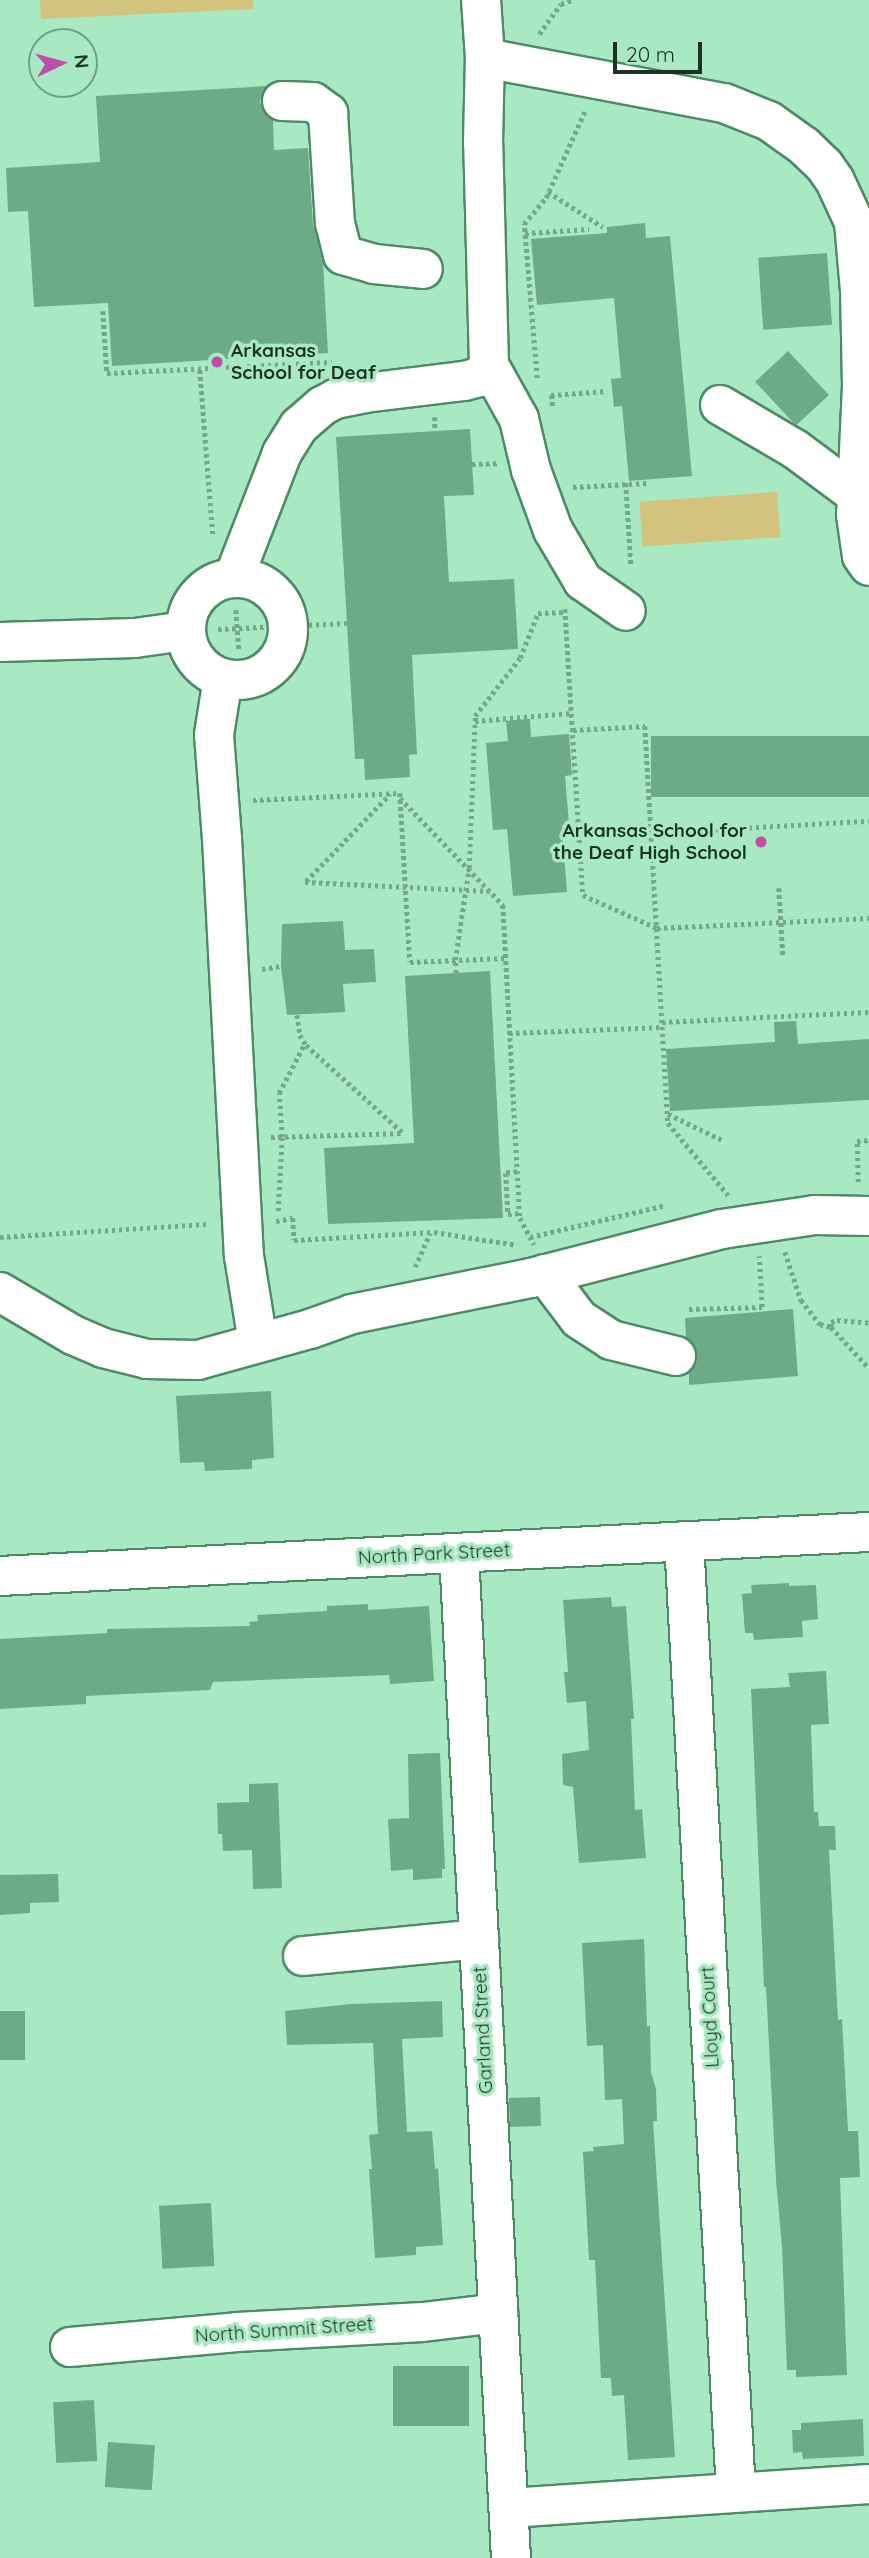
<!DOCTYPE html>
<html>
<head>
<meta charset="utf-8">
<style>
  body { margin:0 }
  #map { position:relative; width:869px; height:2558px; overflow:hidden; background:#a9e9c2; font-family:Quicksand,sans-serif }
  div>[style] { position:absolute }
  [style*='--x'] { left:calc(var(--x)*1px); top:calc(var(--y)*1px); width:calc(var(--w)*1px); rotate:calc(var(--a)*1deg) }
  .green>* { inset:0; background:#d3c37c; transform-origin:0 0 }
  .building>* { inset:0; background:#6dab86; transform-origin:0 0 }
  .path>* { height:4.5px; margin-top:-2.25px; transform-origin:0; background:repeating-linear-gradient(90deg,#75a789 0 3.5px,transparent 0 7px) }
  .roads { filter:drop-shadow(2px 0 #4d8a66) drop-shadow(-2px 0 #4d8a66) drop-shadow(0 2px #4d8a66) drop-shadow(0 -2px #4d8a66) }
  .minor>* { height:38px; margin:-19px; padding:0 19px; transform-origin:19px; border-radius:19px; background:#fff }
  .minor>.ring { margin:-19px; padding:0; box-sizing:content-box; background:none; border:38px solid #fff; border-radius:50% }
  .dots>* { width:19px; height:19px; translate:-50% -50%; box-sizing:border-box; border:4px solid #a9e9c2; border-radius:50% }
  span { translate:-50% -50%; white-space:nowrap; text-align:center; line-height:1.15; -webkit-text-stroke:7px #a9e9c2; paint-order:stroke }
  .poi-label { font-size:19px; color:#1a3325; font-weight:700 }
  .left { translate:0 -50%; text-align:left }
  .right { translate:-100% -50%; text-align:right }
  .street-label { font-size:19px; color:#1a3325 }
  .north { position:absolute; left:28px; top:28px; width:70px; height:70px; box-sizing:border-box; background:#a9e9c2; border:2px solid #70a083; border-radius:50%; rotate:85deg; font-size:19px; font-weight:700; line-height:28px; text-align:center; color:#1a3325 }
  .north::after { content:''; display:block; margin:auto; width:24px; height:32px; background:#bf4ca6; clip-path:polygon(50% 0,100% 100%,50% 72%,0 100%) }
  .scale { position:absolute; left:613px; top:42px; width:89px; height:32px; box-sizing:border-box; border:4px solid #1a3325; border-top:0; padding-left:9px; font-size:21px; line-height:24px; white-space:nowrap; color:#1a3325; -webkit-text-stroke:5px #a9e9c2; paint-order:stroke }
</style>
</head>
<body>
<div id="map">
  <div class="green">
    <div style="clip-path:polygon(40px 0,253px 0,254px 9px,41px 19px)"></div>
    <div style="left:777px;top:492px;width:45px;height:138px;rotate:86deg"></div>
  </div>
  <div class="building">
    <div style="clip-path:polygon(267px 86px,260px 101px,263px 112px,273px 120px,274px 150px,308px 148px,313px 224px,323px 262px,328px 353px,112px 366px,108px 303px,34px 307px,28px 211px,8px 212px,6px 168px,100px 162px,96px 96px)"></div>
    <div style="clip-path:polygon(645px 223px,646px 238px,670px 236px,692px 476px,629px 481px,622px 406px,614px 407px,611px 379px,621px 378px,614px 298px,537px 305px,531px 239px,607px 233px,607px 227px)"></div>
    <div style="left:827px;top:253px;width:72px;height:69px;rotate:86deg"></div>
    <div style="left:788px;top:351px;width:60px;height:45px;rotate:47deg"></div>
    <div style="clip-path:polygon(470px 429px,474px 495px,444px 496px,449px 582px,514px 579px,518px 649px,412px 655px,417px 754px,409px 755px,410px 777px,365px 780px,364px 759px,355px 759px,336px 437px)"></div>
    <div style="clip-path:polygon(530px 719px,531px 737px,569px 734px,572px 775px,565px 776px,569px 824px,562px 825px,567px 892px,513px 896px,507px 829px,493px 830px,486px 743px,508px 741px,506px 721px)"></div>
    <div style="left:869px;top:736px;width:61px;height:218px;rotate:90deg"></div>
    <div style="clip-path:polygon(343px 921px,345px 950px,374px 949px,376px 982px,343px 984px,345px 1012px,287px 1015px,281px 966px,282px 924px)"></div>
    <div style="clip-path:polygon(490px 971px,503px 1218px,328px 1224px,324px 1148px,414px 1143px,405px 976px)"></div>
    <div style="clip-path:polygon(796px 1021px,798px 1044px,869px 1039px,869px 1100px,670px 1111px,666px 1049px,775px 1042px,774px 1022px)"></div>
    <div style="clip-path:polygon(793px 1309px,798px 1376px,689px 1385px,689px 1373px,697px 1362px,697px 1351px,686px 1337px,685px 1318px)"></div>
    <div style="clip-path:polygon(271px 1391px,274px 1458px,252px 1460px,252px 1469px,205px 1471px,204px 1462px,180px 1463px,176px 1396px)"></div>
    <div style="clip-path:polygon(789px 1583px,789px 1586px,816px 1585px,818px 1619px,802px 1621px,803px 1637px,754px 1640px,753px 1633px,745px 1633px,742px 1594px,752px 1593px,751px 1585px)"></div>
    <div style="clip-path:polygon(611px 1597px,612px 1607px,626px 1606px,634px 1719px,631px 1719px,635px 1810px,642px 1809px,646px 1858px,579px 1863px,573px 1787px,563px 1785px,562px 1754px,589px 1750px,586px 1701px,567px 1703px,564px 1672px,568px 1672px,563px 1600px)"></div>
    <div style="clip-path:polygon(368px 1604px,368px 1610px,429px 1606px,434px 1681px,390px 1684px,389px 1675px,213px 1682px,210px 1690px,86px 1696px,86px 1704px,0 1709px,0 1639px,107px 1633px,107px 1629px,250px 1626px,249px 1622px,258px 1621px,257px 1615px,327px 1611px,327px 1606px)"></div>
    <div style="clip-path:polygon(826px 1671px,829px 1724px,811px 1725px,814px 1812px,818px 1812px,819px 1826px,835px 1826px,836px 1850px,829px 1850px,838px 2020px,842px 2019px,848px 2131px,858px 2131px,860px 2177px,840px 2178px,847px 2375px,796px 2377px,796px 2370px,787px 2370px,782px 2247px,776px 2180px,766px 1987px,764px 1987px,751px 1689px,790px 1687px,788px 1673px)"></div>
    <div style="clip-path:polygon(440px 1753px,445px 1869px,442px 1869px,442px 1878px,413px 1880px,413px 1869px,391px 1871px,388px 1819px,409px 1818px,408px 1754px)"></div>
    <div style="clip-path:polygon(278px 1783px,282px 1888px,253px 1889px,252px 1850px,223px 1851px,222px 1834px,218px 1834px,217px 1803px,249px 1802px,249px 1784px)"></div>
    <div style="clip-path:polygon(58px 1874px,59px 1902px,30px 1903px,30px 1913px,0 1915px,0 1875px)"></div>
    <div style="clip-path:polygon(644px 1939px,647px 2026px,650px 2026px,651px 2072px,656px 2089px,657px 2121px,653px 2121px,675px 2457px,628px 2460px,624px 2395px,612px 2396px,611px 2378px,601px 2378px,595px 2260px,589px 2260px,583px 2152px,594px 2151px,593px 2147px,624px 2144px,622px 2099px,605px 2100px,603px 2045px,587px 2046px,582px 1943px)"></div>
    <div style="clip-path:polygon(442px 2001px,443px 2037px,402px 2039px,407px 2132px,432px 2131px,435px 2169px,438px 2168px,443px 2245px,416px 2247px,416px 2255px,375px 2258px,369px 2169px,372px 2169px,369px 2135px,378px 2134px,373px 2043px,287px 2045px,285px 2011px,351px 2004px)"></div>
    <div style="left:25px;top:2011px;width:49px;height:25px;rotate:90deg"></div>
    <div style="left:540px;top:2097px;width:29px;height:31px;rotate:88deg"></div>
    <div style="left:211px;top:2203px;width:63px;height:52px;rotate:87deg"></div>
    <div style="left:469px;top:2366px;width:60px;height:76px;rotate:90deg"></div>
    <div style="left:94px;top:2400px;width:61px;height:41px;rotate:87deg"></div>
    <div style="clip-path:polygon(863px 2419px,864px 2456px,803px 2459px,802px 2452px,793px 2453px,792px 2430px,801px 2430px,801px 2423px)"></div>
    <div style="left:108px;top:2442px;width:47px;height:45px;rotate:4deg"></div>
  </div>
  <div class="path">
    <div style="--x:539;--y:34;--w:37;--a:-54"></div>
    <div style="--x:561;--y:4;--w:12;--a:-20"></div>
    <div style="--x:548;--y:192;--w:65;--a:32.5"></div>
    <div style="--x:525;--y:233;--w:64;--a:-3.6"></div>
    <div style="--x:103;--y:311;--w:62;--a:86.3"></div>
    <div style="--x:107;--y:373;--w:225;--a:-2.8"></div>
    <div style="--x:200;--y:370;--w:166;--a:85.5"></div>
    <div style="--x:537;--y:378;--w:155;--a:-94.8"></div>
    <div style="--x:524;--y:224;--w:34;--a:-50"></div>
    <div style="--x:546;--y:198;--w:95;--a:-65.9"></div>
    <div style="--x:551;--y:395;--w:56;--a:-4.1"></div>
    <div style="--x:552;--y:395;--w:13;--a:86"></div>
    <div style="--x:435;--y:417;--w:14;--a:90"></div>
    <div style="--x:472;--y:464;--w:25;--a:-2"></div>
    <div style="--x:626;--y:483;--w:81;--a:86.5"></div>
    <div style="--x:573;--y:487;--w:74;--a:-3.1"></div>
    <div style="--x:565;--y:609;--w:287;--a:86.4"></div>
    <div style="--x:583;--y:895;--w:81;--a:24"></div>
    <div style="--x:657;--y:928;--w:212;--a:-2.7"></div>
    <div style="--x:236;--y:610;--w:40;--a:85.7"></div>
    <div style="--x:218;--y:629;--w:129;--a:-2.7"></div>
    <div style="--x:475;--y:721;--w:97;--a:-4.7"></div>
    <div style="--x:573;--y:730;--w:72;--a:-3.2"></div>
    <div style="--x:645;--y:726;--w:398;--a:86.7"></div>
    <div style="--x:668;--y:1123;--w:94;--a:50.2"></div>
    <div style="--x:400;--y:798;--w:149;--a:46.1"></div>
    <div style="--x:503;--y:905;--w:313;--a:86.9"></div>
    <div style="--x:520;--y:1218;--w:30;--a:62"></div>
    <div style="--x:253;--y:800;--w:147;--a:-2.7"></div>
    <div style="--x:400;--y:793;--w:169;--a:86.6"></div>
    <div style="--x:410;--y:962;--w:94;--a:-2.4"></div>
    <div style="--x:651;--y:833;--w:218;--a:-3.2"></div>
    <div style="--x:306;--y:881;--w:121;--a:-46"></div>
    <div style="--x:305;--y:882;--w:185;--a:2.8"></div>
    <div style="--x:779;--y:888;--w:67;--a:86.6"></div>
    <div style="--x:262;--y:969;--w:19;--a:-9"></div>
    <div style="--x:456;--y:973;--w:13;--a:-94"></div>
    <div style="--x:455;--y:960;--w:93;--a:-81.3"></div>
    <div style="--x:469;--y:868;--w:152;--a:-87.7"></div>
    <div style="--x:475;--y:716;--w:73;--a:-52.2"></div>
    <div style="--x:520;--y:658;--w:48;--a:-68.2"></div>
    <div style="--x:538;--y:613;--w:28;--a:-2"></div>
    <div style="--x:297;--y:1015;--w:20;--a:81"></div>
    <div style="--x:300;--y:1035;--w:12;--a:59"></div>
    <div style="--x:306;--y:1045;--w:131;--a:42.2"></div>
    <div style="--x:662;--y:1022;--w:207;--a:-2.8"></div>
    <div style="--x:509;--y:1033;--w:154;--a:-2.2"></div>
    <div style="--x:668;--y:1114;--w:62;--a:25.7"></div>
    <div style="--x:271;--y:1137;--w:131;--a:-1.7"></div>
    <div style="--x:517;--y:1172;--w:11;--a:175"></div>
    <div style="--x:506;--y:1173;--w:41;--a:87.2"></div>
    <div style="--x:508;--y:1214;--w:12;--a:-5"></div>
    <div style="--x:858;--y:1182;--w:41;--a:-91.4"></div>
    <div style="--x:857;--y:1141;--w:12;--a:-5"></div>
    <div style="--x:278;--y:1211;--w:74;--a:-86.9"></div>
    <div style="--x:282;--y:1137;--w:44;--a:-93.9"></div>
    <div style="--x:279;--y:1093;--w:56;--a:-62.5"></div>
    <div style="--x:276;--y:1221;--w:17;--a:-10"></div>
    <div style="--x:293;--y:1218;--w:22;--a:87"></div>
    <div style="--x:294;--y:1240;--w:140;--a:-3.3"></div>
    <div style="--x:434;--y:1232;--w:84;--a:8.9"></div>
    <div style="--x:0;--y:1237;--w:209;--a:-3.6"></div>
    <div style="--x:530;--y:1237;--w:140;--a:-13.2"></div>
    <div style="--x:785;--y:1252;--w:51;--a:71.6"></div>
    <div style="--x:801;--y:1300;--w:31;--a:52"></div>
    <div style="--x:820;--y:1324;--w:11;--a:15"></div>
    <div style="--x:831;--y:1327;--w:56;--a:47.2"></div>
    <div style="--x:415;--y:1267;--w:37;--a:-66"></div>
    <div style="--x:689;--y:1309;--w:73;--a:-1.6"></div>
    <div style="--x:762;--y:1307;--w:51;--a:-93.4"></div>
    <div style="--x:831;--y:1327;--w:5;--a:-90"></div>
    <div style="--x:831;--y:1322;--w:6;--a:-18"></div>
    <div style="--x:837;--y:1320;--w:32;--a:5"></div>
  </div>
  <div class="roads">
    <div class="minor">
      <div style="--x:485;--y:58;--w:243;--a:10.7"></div>
      <div style="--x:724;--y:103;--w:48;--a:21.8"></div>
      <div style="--x:769;--y:121;--w:43;--a:35.5"></div>
      <div style="--x:804;--y:146;--w:28;--a:44"></div>
      <div style="--x:824;--y:165;--w:19;--a:55"></div>
      <div style="--x:835;--y:181;--w:45;--a:65.1"></div>
      <div style="--x:854;--y:222;--w:68;--a:85"></div>
      <div style="--x:860;--y:290;--w:95;--a:88.8"></div>
      <div style="--x:862;--y:385;--w:130;--a:92.6"></div>
      <div style="--x:856;--y:515;--w:41;--a:81.7"></div>
      <div style="--x:862;--y:556;--w:12;--a:55"></div>
      <div style="--x:282;--y:101;--w:31;--a:2"></div>
      <div style="--x:313;--y:102;--w:19;--a:36"></div>
      <div style="--x:328;--y:113;--w:110;--a:86.4"></div>
      <div style="--x:335;--y:223;--w:33;--a:76"></div>
      <div style="--x:343;--y:255;--w:32;--a:16"></div>
      <div style="--x:374;--y:264;--w:49;--a:5.8"></div>
      <div style="--x:489;--y:365;--w:62;--a:60.9"></div>
      <div style="--x:519;--y:419;--w:52;--a:76.8"></div>
      <div style="--x:531;--y:470;--w:64;--a:69.9"></div>
      <div style="--x:553;--y:530;--w:59;--a:59.5"></div>
      <div style="--x:583;--y:581;--w:52;--a:34.9"></div>
      <div style="--x:720;--y:405;--w:87;--a:30.4"></div>
      <div style="--x:795;--y:449;--w:77;--a:36.6"></div>
      <div style="--x:234;--y:577;--w:133;--a:-68.8"></div>
      <div style="--x:282;--y:453;--w:32;--a:-58"></div>
      <div style="--x:299;--y:426;--w:30;--a:-41"></div>
      <div style="--x:322;--y:406;--w:15;--a:-28"></div>
      <div style="--x:335;--y:399;--w:31;--a:-11"></div>
      <div style="--x:365;--y:393;--w:100;--a:-6.9"></div>
      <div style="--x:464;--y:381;--w:16;--a:-14"></div>
      <div style="--x:480;--y:377;--w:15;--a:-53"></div>
      <div style="--x:489;--y:365;--w:222;--a:-91.5"></div>
      <div style="--x:483;--y:143;--w:85;--a:-88.7"></div>
      <div style="--x:485;--y:58;--w:58;--a:-93.9"></div>
      <div class="ring" style="left:186px;top:578px;width:64px;height:64px"></div>
      <div style="--x:0;--y:642;--w:135;--a:-1.7"></div>
      <div style="--x:135;--y:638;--w:50;--a:-8"></div>
      <div style="--x:223;--y:678;--w:58;--a:99"></div>
      <div style="--x:214;--y:735;--w:103;--a:85.6"></div>
      <div style="--x:222;--y:838;--w:419;--a:87"></div>
      <div style="--x:244;--y:1256;--w:87;--a:80.8"></div>
      <div style="--x:545;--y:1274;--w:56;--a:52.9"></div>
      <div style="--x:579;--y:1319;--w:38;--a:33"></div>
      <div style="--x:611;--y:1340;--w:67;--a:13.8"></div>
      <div style="--x:0;--y:1292;--w:85;--a:30.5"></div>
      <div style="--x:73;--y:1335;--w:33;--a:23"></div>
      <div style="--x:103;--y:1348;--w:45;--a:14"></div>
      <div style="--x:147;--y:1359;--w:51;--a:1.1"></div>
      <div style="--x:198;--y:1360;--w:116;--a:-15.5"></div>
      <div style="--x:310;--y:1329;--w:45;--a:-19.7"></div>
      <div style="--x:352;--y:1314;--w:183;--a:-11.4"></div>
      <div style="--x:531;--y:1278;--w:197;--a:-14.4"></div>
      <div style="--x:722;--y:1229;--w:94;--a:-8.6"></div>
      <div style="--x:815;--y:1215;--w:54;--a:1.1"></div>
      <div style="--x:684;--y:1541;--w:953;--a:86.87"></div>
      <div style="--x:459;--y:1553;--w:1006;--a:87.04"></div>
      <div style="--x:0;--y:1576;--w:870;--a:-2.9"></div>
      <div style="--x:303;--y:1956;--w:177;--a:-5.5"></div>
      <div style="--x:70;--y:2347;--w:168;--a:-5.1"></div>
      <div style="--x:237;--y:2332;--w:186;--a:-3.1"></div>
      <div style="--x:423;--y:2322;--w:76;--a:-6.8"></div>
      <div style="--x:509;--y:2508;--w:361;--a:-3.8"></div>
    </div>
  </div>
  <div class="dots">
    <div style="left:217px;top:362px;background:#bf4ca6"></div>
    <div style="left:761px;top:842px;background:#bf4ca6"></div>
  </div>
  <div class="poi-label">
    <span class="left" style="left:231px;top:362px">Arkansas<br>School for Deaf</span>
    <span class="right" style="left:747px;top:842px">Arkansas School for<br>the Deaf High School</span>
  </div>
  <div class="street-label">
    <span style="left:434px;top:1554px;rotate:-3deg">North Park Street</span>
    <span style="left:710px;top:2017px;rotate:-93deg">Lloyd Court</span>
    <span style="left:483px;top:2030px;rotate:-93deg">Garland Street</span>
    <span style="left:284px;top:2330px;rotate:-4deg">North Summit Street</span>
  </div>
  <div class="north">N</div>
  <div class="scale">20 m</div>
</div>
</body>
</html>
